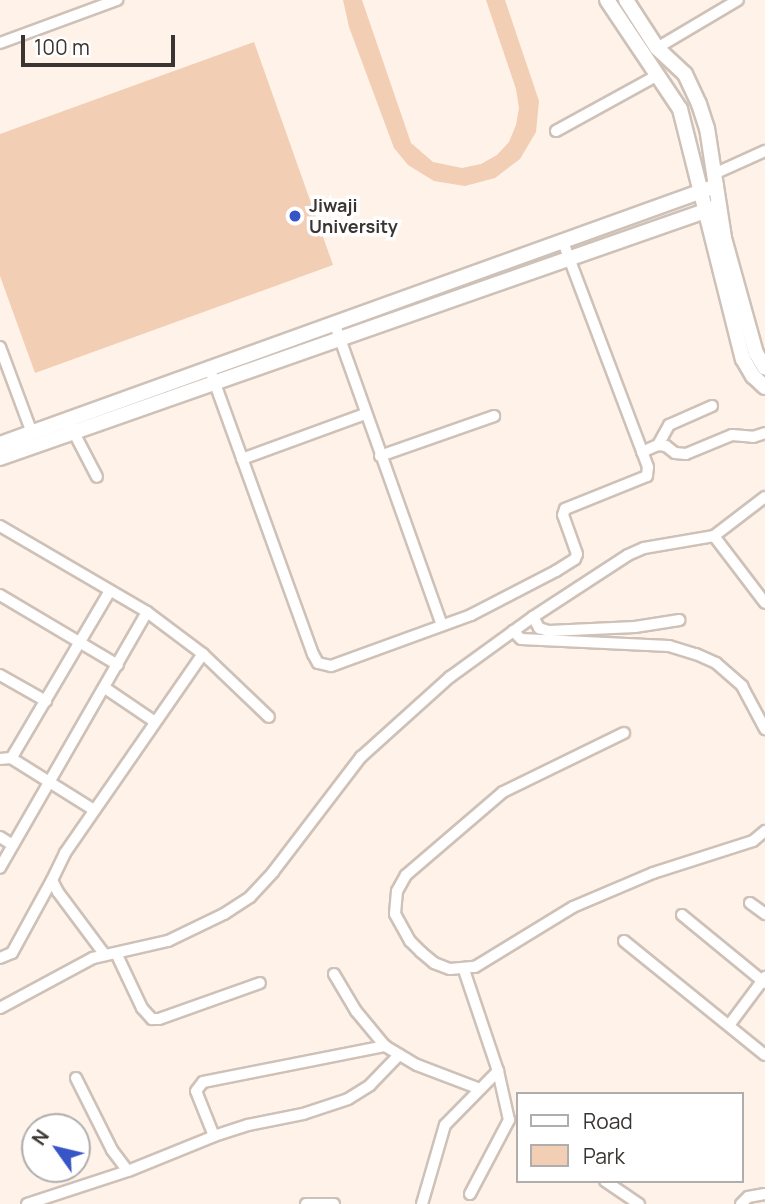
<!DOCTYPE html>
<html>
<head>
<meta charset="utf-8">
<style>
  body { margin:0 }
  #map { position:relative; width:765px; height:1204px; overflow:hidden; background:#fff2e8; font-family:Manrope,sans-serif }
  div>[style] { position:absolute }
  [style*='--x'] { left:calc(var(--x)*1px); top:calc(var(--y)*1px); width:calc(var(--w)*1px); rotate:calc(var(--a)*1deg) }
  .green>* { inset:0; background:#f2ceb4 }
  .roads { filter:drop-shadow(2px 0 #cec1b8) drop-shadow(-2px 0 #cec1b8) drop-shadow(0 2px #cec1b8) drop-shadow(0 -2px #cec1b8) }
  .minor>* { height:10px; margin:-5px; padding:0 5px; transform-origin:5px; border-radius:5px; background:#fff }
  .major>* { height:14px; margin:-7px; padding:0 7px; transform-origin:7px; border-radius:7px; background:#fff }
  .dots>* { width:19px; height:19px; translate:-50% -50%; box-sizing:border-box; border:4px solid #fff; border-radius:50% }
  span { translate:-50% -50%; white-space:nowrap; text-align:center; line-height:1.15; -webkit-text-stroke:7px #fff; paint-order:stroke }
  .poi-label { font-size:18px; color:#3a3532; font-weight:700 }
  .left { translate:0 -50%; text-align:left }
  .legend { position:absolute; left:516px; top:1092px; width:228px; height:91px; box-sizing:border-box; background:#fff; border:2px solid #b0aead; margin:0; padding:9px 12px; list-style:none; font-size:21px; color:#3a3532 }
  .legend li { display:flex; align-items:center; gap:14px; height:35px }
  .legend b { width:35px; border:2px solid #b0aead }
  .north { position:absolute; left:21px; top:1113px; width:70px; height:70px; box-sizing:border-box; background:#fff; border:2px solid #b0aead; border-radius:50%; rotate:304deg; font-size:19px; font-weight:700; line-height:28px; text-align:center; color:#3a3532 }
  .north::after { content:''; display:block; margin:auto; width:24px; height:32px; background:#3855c7; clip-path:polygon(50% 0,100% 100%,50% 72%,0 100%) }
  .scale { position:absolute; left:21px; top:35px; width:154px; height:32px; box-sizing:border-box; border:4px solid #3a3532; border-top:0; padding-left:9px; font-size:21px; line-height:24px; white-space:nowrap; color:#3a3532; -webkit-text-stroke:5px #fff; paint-order:stroke }
</style>
</head>
<body>
<div id="map">
  <div class="green">
    <div style="clip-path:polygon(343px 0,362px 0,411px 143px,433px 162px,462px 168px,481px 164px,497px 155px,509px 142px,516px 125px,519px 108px,516px 89px,486px 0,505px 0,539px 101px,536px 132px,520px 159px,495px 178px,465px 186px,434px 181px,408px 165px,394px 148px,349px 27px)"></div>
    <div style="clip-path:polygon(254px 42px,333px 265px,35px 373px,0 276px,0 134px)"></div>
  </div>
  <div class="roads">
    <div class="minor">
      <div style="--x:0;--y:43;--w:125;--a:-20.2"></div>
      <div style="--x:657;--y:48;--w:94;--a:-30.7"></div>
      <div style="--x:556;--y:131;--w:114;--a:-28.8"></div>
      <div style="--x:714;--y:174;--w:56;--a:-24.3"></div>
      <div style="--x:334;--y:322;--w:322;--a:70.4"></div>
      <div style="--x:0;--y:347;--w:92;--a:69.6"></div>
      <div style="--x:209;--y:367;--w:305;--a:70.1"></div>
      <div style="--x:313;--y:654;--w:10;--a:61"></div>
      <div style="--x:318;--y:663;--w:13;--a:13"></div>
      <div style="--x:331;--y:666;--w:149;--a:-20"></div>
      <div style="--x:471;--y:615;--w:96;--a:-27.4"></div>
      <div style="--x:556;--y:571;--w:22;--a:-32"></div>
      <div style="--x:575;--y:559;--w:5;--a:-68"></div>
      <div style="--x:577;--y:554;--w:41;--a:-109.7"></div>
      <div style="--x:563;--y:515;--w:6;--a:-72"></div>
      <div style="--x:565;--y:509;--w:88;--a:-21.9"></div>
      <div style="--x:647;--y:476;--w:9;--a:-84"></div>
      <div style="--x:648;--y:467;--w:241;--a:-110.7"></div>
      <div style="--x:71;--y:427;--w:56;--a:62.5"></div>
      <div style="--x:658;--y:445;--w:23;--a:-61"></div>
      <div style="--x:669;--y:425;--w:47;--a:-23.8"></div>
      <div style="--x:642;--y:452;--w:17;--a:-24"></div>
      <div style="--x:658;--y:445;--w:8;--a:7"></div>
      <div style="--x:666;--y:446;--w:11;--a:38"></div>
      <div style="--x:675;--y:453;--w:11;--a:5"></div>
      <div style="--x:686;--y:454;--w:50;--a:-22.4"></div>
      <div style="--x:732;--y:435;--w:21;--a:5"></div>
      <div style="--x:753;--y:437;--w:13;--a:-18"></div>
      <div style="--x:380;--y:456;--w:121;--a:-19.3"></div>
      <div style="--x:242;--y:459;--w:131;--a:-20.1"></div>
      <div style="--x:0;--y:526;--w:170;--a:30.3"></div>
      <div style="--x:147;--y:612;--w:295;--a:119.9"></div>
      <div style="--x:714;--y:536;--w:84;--a:52.7"></div>
      <div style="--x:0;--y:595;--w:137;--a:30.7"></div>
      <div style="--x:147;--y:612;--w:70;--a:36.9"></div>
      <div style="--x:203;--y:654;--w:91;--a:43.7"></div>
      <div style="--x:533;--y:617;--w:13;--a:61"></div>
      <div style="--x:539;--y:628;--w:10;--a:17"></div>
      <div style="--x:549;--y:631;--w:86;--a:-2.7"></div>
      <div style="--x:635;--y:627;--w:45;--a:-9"></div>
      <div style="--x:513;--y:631;--w:11;--a:45"></div>
      <div style="--x:521;--y:639;--w:148;--a:2.7"></div>
      <div style="--x:669;--y:646;--w:28;--a:17"></div>
      <div style="--x:696;--y:654;--w:22;--a:24"></div>
      <div style="--x:716;--y:663;--w:35;--a:41"></div>
      <div style="--x:742;--y:686;--w:49;--a:61.9"></div>
      <div style="--x:0;--y:675;--w:53;--a:29.5"></div>
      <div style="--x:105;--y:688;--w:60;--a:34.2"></div>
      <div style="--x:624;--y:733;--w:135;--a:154"></div>
      <div style="--x:503;--y:792;--w:128;--a:139.4"></div>
      <div style="--x:406;--y:875;--w:18;--a:119"></div>
      <div style="--x:397;--y:891;--w:23;--a:95"></div>
      <div style="--x:395;--y:914;--w:31;--a:61"></div>
      <div style="--x:410;--y:941;--w:16;--a:45"></div>
      <div style="--x:421;--y:952;--w:17;--a:40"></div>
      <div style="--x:434;--y:963;--w:17;--a:21"></div>
      <div style="--x:450;--y:969;--w:25;--a:-5"></div>
      <div style="--x:475;--y:967;--w:115;--a:-31.5"></div>
      <div style="--x:573;--y:907;--w:87;--a:-23"></div>
      <div style="--x:653;--y:873;--w:105;--a:-17.7"></div>
      <div style="--x:753;--y:841;--w:16;--a:-40"></div>
      <div style="--x:11;--y:758;--w:98;--a:32.1"></div>
      <div style="--x:0;--y:759;--w:11;--a:-5"></div>
      <div style="--x:11;--y:758;--w:7;--a:-56"></div>
      <div style="--x:15;--y:752;--w:187;--a:-59.5"></div>
      <div style="--x:0;--y:837;--w:15;--a:32"></div>
      <div style="--x:750;--y:903;--w:19;--a:36"></div>
      <div style="--x:682;--y:915;--w:107;--a:39.3"></div>
      <div style="--x:624;--y:941;--w:181;--a:39"></div>
      <div style="--x:116;--y:953;--w:61;--a:64.7"></div>
      <div style="--x:142;--y:1008;--w:15;--a:48"></div>
      <div style="--x:152;--y:1019;--w:7;--a:0"></div>
      <div style="--x:159;--y:1019;--w:107;--a:-19.6"></div>
      <div style="--x:105;--y:955;--w:79;--a:-126.7"></div>
      <div style="--x:58;--y:892;--w:13;--a:-117"></div>
      <div style="--x:52;--y:880;--w:30;--a:-64"></div>
      <div style="--x:65;--y:853;--w:242;--a:-55.3"></div>
      <div style="--x:0;--y:958;--w:13;--a:-23"></div>
      <div style="--x:12;--y:953;--w:83;--a:-61.3"></div>
      <div style="--x:334;--y:974;--w:43;--a:59.3"></div>
      <div style="--x:356;--y:1011;--w:45;--a:50.4"></div>
      <div style="--x:385;--y:1046;--w:37;--a:31"></div>
      <div style="--x:417;--y:1065;--w:67;--a:20.9"></div>
      <div style="--x:0;--y:1008;--w:106;--a:-28.3"></div>
      <div style="--x:93;--y:958;--w:77;--a:-12.8"></div>
      <div style="--x:168;--y:941;--w:62;--a:-25.7"></div>
      <div style="--x:224;--y:914;--w:31;--a:-33"></div>
      <div style="--x:250;--y:897;--w:34;--a:-47"></div>
      <div style="--x:273;--y:872;--w:145;--a:-52.6"></div>
      <div style="--x:361;--y:757;--w:120;--a:-42"></div>
      <div style="--x:450;--y:677;--w:102;--a:-35.9"></div>
      <div style="--x:533;--y:617;--w:113;--a:-33.1"></div>
      <div style="--x:628;--y:555;--w:17;--a:-24"></div>
      <div style="--x:644;--y:548;--w:71;--a:-9.7"></div>
      <div style="--x:714;--y:536;--w:64;--a:-37.4"></div>
      <div style="--x:730;--y:1024;--w:59;--a:-53.3"></div>
      <div style="--x:76;--y:1078;--w:80;--a:63.4"></div>
      <div style="--x:112;--y:1150;--w:26;--a:53"></div>
      <div style="--x:214;--y:1136;--w:48;--a:-111.8"></div>
      <div style="--x:196;--y:1091;--w:11;--a:-52"></div>
      <div style="--x:203;--y:1082;--w:186;--a:-11.2"></div>
      <div style="--x:605;--y:1181;--w:41;--a:34.1"></div>
      <div style="--x:470;--y:1194;--w:84;--a:-62.2"></div>
      <div style="--x:509;--y:1120;--w:50;--a:-102.7"></div>
      <div style="--x:27;--y:1204;--w:106;--a:-18.1"></div>
      <div style="--x:128;--y:1171;--w:93;--a:-22.1"></div>
      <div style="--x:214;--y:1136;--w:36;--a:-18"></div>
      <div style="--x:248;--y:1125;--w:56;--a:-11.3"></div>
      <div style="--x:303;--y:1114;--w:47;--a:-18.4"></div>
      <div style="--x:348;--y:1099;--w:26;--a:-32"></div>
      <div style="--x:370;--y:1085;--w:42;--a:-46"></div>
      <div style="--x:306;--y:1204;--w:28;--a:0"></div>
      <div style="--x:422;--y:1204;--w:82;--a:-73.8"></div>
      <div style="--x:445;--y:1125;--w:76;--a:-45.5"></div>
      <div style="--x:498;--y:1071;--w:107;--a:-108.6"></div>
      <div style="--x:741;--y:1204;--w:10;--a:-45"></div>
      <div style="--x:748;--y:1197;--w:17;--a:-10"></div>
    </div>
    <div class="major">
      <div style="--x:607;--y:0;--w:131;--a:56.2"></div>
      <div style="--x:680;--y:109;--w:258;--a:75.9"></div>
      <div style="--x:743;--y:359;--w:20;--a:60"></div>
      <div style="--x:753;--y:376;--w:16;--a:43"></div>
      <div style="--x:626;--y:0;--w:57;--a:57.1"></div>
      <div style="--x:657;--y:48;--w:38;--a:43"></div>
      <div style="--x:685;--y:74;--w:33;--a:65"></div>
      <div style="--x:699;--y:104;--w:25;--a:72"></div>
      <div style="--x:707;--y:128;--w:111;--a:81.2"></div>
      <div style="--x:724;--y:238;--w:119;--a:74.5"></div>
      <div style="--x:756;--y:353;--w:17;--a:59"></div>
      <div style="--x:0;--y:444;--w:761;--a:-19.82"></div>
      <div style="--x:0;--y:458;--w:762;--a:-19.31"></div>
    </div>
  </div>
  <div class="dots">
    <div style="left:295px;top:216px;background:#3855c7"></div>
  </div>
  <div class="poi-label">
    <span class="left" style="left:309px;top:216px">Jiwaji<br>University</span>
  </div>
  <ul class="legend">
  <li><b style="height:9px;background:#fff"></b>Road</li>
  <li><b style="height:19px;background:#f2ceb4"></b>Park</li>
  </ul>
  <div class="north">N</div>
  <div class="scale">100 m</div>
</div>
</body>
</html>
